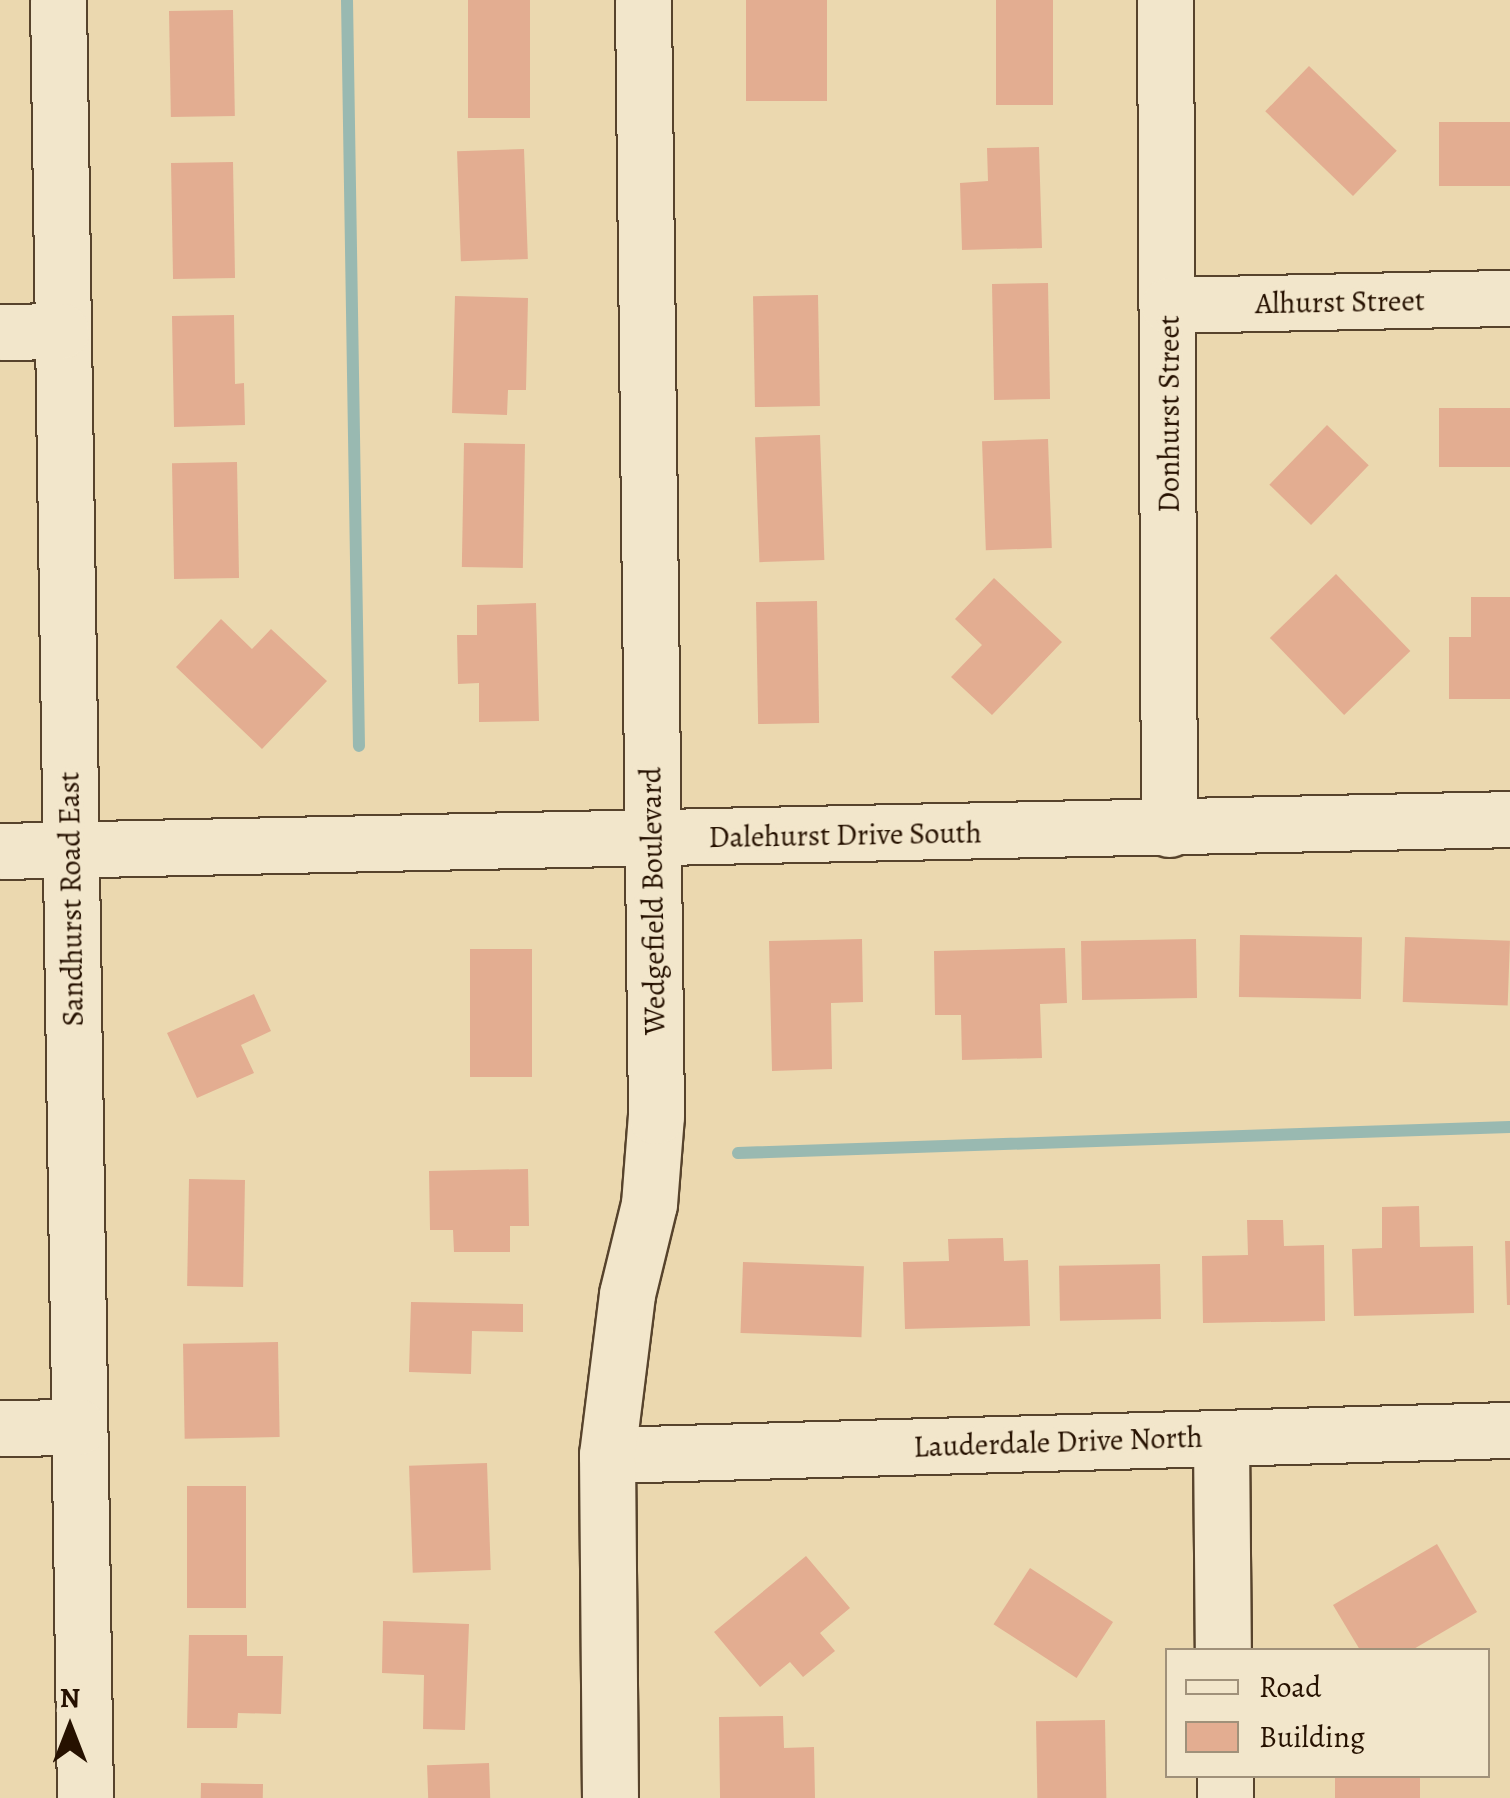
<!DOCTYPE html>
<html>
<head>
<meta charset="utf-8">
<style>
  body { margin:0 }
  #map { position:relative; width:1510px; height:1798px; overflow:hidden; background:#ebd8af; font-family:Alegreya,serif }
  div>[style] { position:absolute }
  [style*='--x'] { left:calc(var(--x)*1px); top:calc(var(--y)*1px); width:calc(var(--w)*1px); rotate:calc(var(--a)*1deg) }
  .stream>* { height:12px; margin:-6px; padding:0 6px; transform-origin:6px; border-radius:6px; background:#99b9b1 }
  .building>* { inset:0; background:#e3ad91; transform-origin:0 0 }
  .roads { filter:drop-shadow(2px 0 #57432c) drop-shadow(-2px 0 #57432c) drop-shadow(0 2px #57432c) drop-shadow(0 -2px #57432c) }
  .minor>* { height:55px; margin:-27.5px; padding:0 27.5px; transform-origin:27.5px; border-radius:27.5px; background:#f2e6cb }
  span { translate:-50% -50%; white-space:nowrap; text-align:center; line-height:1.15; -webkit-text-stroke:8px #f2e6cb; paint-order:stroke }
  .street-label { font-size:30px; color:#261100 }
  .legend { position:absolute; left:1165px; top:1648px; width:325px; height:130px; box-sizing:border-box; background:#f2e6cb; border:2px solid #a0917a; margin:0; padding:12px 18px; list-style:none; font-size:30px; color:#261100 }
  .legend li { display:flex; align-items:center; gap:20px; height:50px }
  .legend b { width:50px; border:2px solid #a0917a }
  .north { position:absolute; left:20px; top:1678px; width:100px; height:100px; -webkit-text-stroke:8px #f2e6cb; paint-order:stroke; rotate:0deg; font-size:28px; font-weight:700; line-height:40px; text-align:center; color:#261100 }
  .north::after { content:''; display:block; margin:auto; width:35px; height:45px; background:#261100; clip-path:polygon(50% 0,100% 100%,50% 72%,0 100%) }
</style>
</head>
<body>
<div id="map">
  <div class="stream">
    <div style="--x:347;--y:0;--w:746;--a:89.08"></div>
    <div style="--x:738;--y:1153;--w:772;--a:-1.93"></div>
  </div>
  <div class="building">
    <div style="left:468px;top:0;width:62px;height:118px"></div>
    <div style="left:746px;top:0;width:81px;height:101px"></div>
    <div style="left:996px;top:0;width:57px;height:105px"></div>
    <div style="left:233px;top:10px;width:106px;height:64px;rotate:89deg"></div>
    <div style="left:1309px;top:66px;width:122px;height:63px;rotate:44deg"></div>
    <div style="left:1510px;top:122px;width:64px;height:71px;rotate:90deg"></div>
    <div style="clip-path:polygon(1039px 147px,1042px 248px,962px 250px,960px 183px,988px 181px,987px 148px)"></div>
    <div style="left:524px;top:149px;width:110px;height:67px;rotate:88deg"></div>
    <div style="left:233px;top:162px;width:116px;height:62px;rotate:89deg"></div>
    <div style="left:1048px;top:283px;width:116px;height:56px;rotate:89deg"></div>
    <div style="left:818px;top:295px;width:111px;height:65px;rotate:89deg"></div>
    <div style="clip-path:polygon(455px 296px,528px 298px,526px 390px,508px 390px,507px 415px,452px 413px)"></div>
    <div style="clip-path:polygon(234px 315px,235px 384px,244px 383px,245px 425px,174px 427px,172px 316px)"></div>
    <div style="left:1510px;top:408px;width:59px;height:71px;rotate:90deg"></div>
    <div style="left:1327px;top:425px;width:58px;height:83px;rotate:44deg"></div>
    <div style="left:820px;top:435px;width:125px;height:65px;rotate:88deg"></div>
    <div style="left:1048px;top:439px;width:109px;height:66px;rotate:88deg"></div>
    <div style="left:464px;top:443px;width:61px;height:124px;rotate:1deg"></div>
    <div style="left:237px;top:462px;width:116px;height:65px;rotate:89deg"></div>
    <div style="left:1336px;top:574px;width:107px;height:92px;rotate:46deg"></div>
    <div style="clip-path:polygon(994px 578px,1062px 642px,992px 715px,951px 677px,982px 645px,955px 619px)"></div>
    <div style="clip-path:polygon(1471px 597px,1510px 597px,1510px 699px,1449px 699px,1449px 637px,1471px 637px)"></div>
    <div style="left:817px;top:601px;width:122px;height:61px;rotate:89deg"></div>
    <div style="clip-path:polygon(536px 603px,539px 721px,479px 722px,479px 683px,458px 684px,457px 635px,477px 635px,477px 605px)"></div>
    <div style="clip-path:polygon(221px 619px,252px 649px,271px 629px,327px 681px,262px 749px,176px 667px)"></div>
    <div style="left:1240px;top:935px;width:122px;height:62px;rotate:1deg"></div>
    <div style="left:1405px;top:937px;width:105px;height:65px;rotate:2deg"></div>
    <div style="clip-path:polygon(862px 939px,863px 1002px,831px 1003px,832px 1069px,772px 1071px,769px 941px)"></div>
    <div style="left:1196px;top:939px;width:59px;height:115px;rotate:89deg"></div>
    <div style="clip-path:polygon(1065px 948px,1067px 1003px,1040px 1004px,1042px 1058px,962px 1060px,961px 1015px,935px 1015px,934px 951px)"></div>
    <div style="left:470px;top:949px;width:62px;height:128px"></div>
    <div style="clip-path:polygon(254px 994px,271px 1031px,241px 1045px,254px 1073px,197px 1098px,167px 1033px)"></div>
    <div style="clip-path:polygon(528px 1169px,529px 1226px,510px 1226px,510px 1252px,454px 1252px,453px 1230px,430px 1230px,429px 1171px)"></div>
    <div style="left:189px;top:1179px;width:56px;height:107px;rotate:1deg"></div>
    <div style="clip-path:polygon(1419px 1206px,1420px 1247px,1473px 1246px,1474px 1313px,1354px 1316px,1352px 1249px,1382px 1248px,1382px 1207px)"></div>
    <div style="clip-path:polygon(1247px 1220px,1283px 1220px,1284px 1246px,1324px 1245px,1325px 1321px,1203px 1323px,1202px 1256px,1248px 1255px)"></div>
    <div style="clip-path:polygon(1003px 1238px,1004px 1261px,1028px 1260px,1030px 1326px,905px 1329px,903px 1262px,949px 1261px,948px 1239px)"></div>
    <div style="clip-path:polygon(1505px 1241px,1510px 1241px,1510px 1305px,1507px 1305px)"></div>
    <div style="left:743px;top:1262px;width:121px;height:71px;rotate:2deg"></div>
    <div style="left:1160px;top:1264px;width:55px;height:101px;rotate:89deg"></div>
    <div style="clip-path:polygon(411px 1302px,523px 1304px,523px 1332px,472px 1331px,471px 1374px,409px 1372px)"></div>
    <div style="left:278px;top:1342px;width:95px;height:95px;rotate:89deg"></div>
    <div style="left:487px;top:1463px;width:107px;height:78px;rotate:88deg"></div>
    <div style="left:187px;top:1486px;width:59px;height:122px"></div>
    <div style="clip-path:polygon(1437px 1544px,1477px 1612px,1412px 1650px,1360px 1650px,1333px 1605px)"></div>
    <div style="clip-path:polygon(806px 1556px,850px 1608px,820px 1633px,835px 1651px,803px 1677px,790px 1662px,760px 1687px,714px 1632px)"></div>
    <div style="left:1030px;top:1568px;width:99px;height:67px;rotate:33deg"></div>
    <div style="clip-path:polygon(383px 1621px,469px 1624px,465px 1730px,423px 1729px,424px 1675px,382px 1673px)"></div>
    <div style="clip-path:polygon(189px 1635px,247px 1635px,247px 1656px,283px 1656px,281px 1714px,238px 1713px,237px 1728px,187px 1728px)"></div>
    <div style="clip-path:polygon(783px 1716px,784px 1748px,814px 1747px,815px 1798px,720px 1798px,719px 1717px)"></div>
    <div style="left:1105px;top:1720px;width:78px;height:69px;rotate:89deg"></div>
    <div style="left:489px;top:1763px;width:35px;height:62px;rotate:88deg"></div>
    <div style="left:1335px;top:1776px;width:85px;height:22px"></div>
    <div style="left:201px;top:1783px;width:62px;height:15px;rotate:1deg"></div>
  </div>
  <div class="roads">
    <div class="minor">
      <div style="--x:58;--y:0;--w:1798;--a:89.14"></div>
      <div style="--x:1165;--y:0;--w:829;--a:89.72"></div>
      <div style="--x:1169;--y:305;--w:341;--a:-1.2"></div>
      <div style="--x:0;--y:332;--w:61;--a:-0.9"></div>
      <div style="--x:0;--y:851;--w:1510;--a:-1.21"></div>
      <div style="--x:0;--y:1428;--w:78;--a:-0.7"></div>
      <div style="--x:1221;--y:1438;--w:212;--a:89.5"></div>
      <div style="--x:607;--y:1455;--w:903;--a:-1.59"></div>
      <div style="--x:1225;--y:1776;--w:22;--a:90"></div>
      <div style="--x:610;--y:1798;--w:343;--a:-90.5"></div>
      <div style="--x:607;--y:1455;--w:162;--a:-82.9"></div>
      <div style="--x:627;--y:1294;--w:93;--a:-76.3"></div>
      <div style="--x:649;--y:1204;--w:88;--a:-85.5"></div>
      <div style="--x:656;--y:1116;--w:1116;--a:-90.67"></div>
    </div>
  </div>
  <div class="street-label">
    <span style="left:1340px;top:302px;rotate:-1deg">Alhurst Street</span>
    <span style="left:1169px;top:414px;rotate:-90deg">Donhurst Street</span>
    <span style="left:845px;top:835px;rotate:-1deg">Dalehurst Drive South</span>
    <span style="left:71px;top:899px;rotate:-91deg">Sandhurst Road East</span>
    <span style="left:653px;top:901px;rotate:-91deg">Wedgefield Boulevard</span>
    <span style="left:1058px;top:1442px;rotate:-2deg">Lauderdale Drive North</span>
  </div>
  <ul class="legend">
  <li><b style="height:12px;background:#f2e6cb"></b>Road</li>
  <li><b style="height:28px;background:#e3ad91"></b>Building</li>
  </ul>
  <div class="north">N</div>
</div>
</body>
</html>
